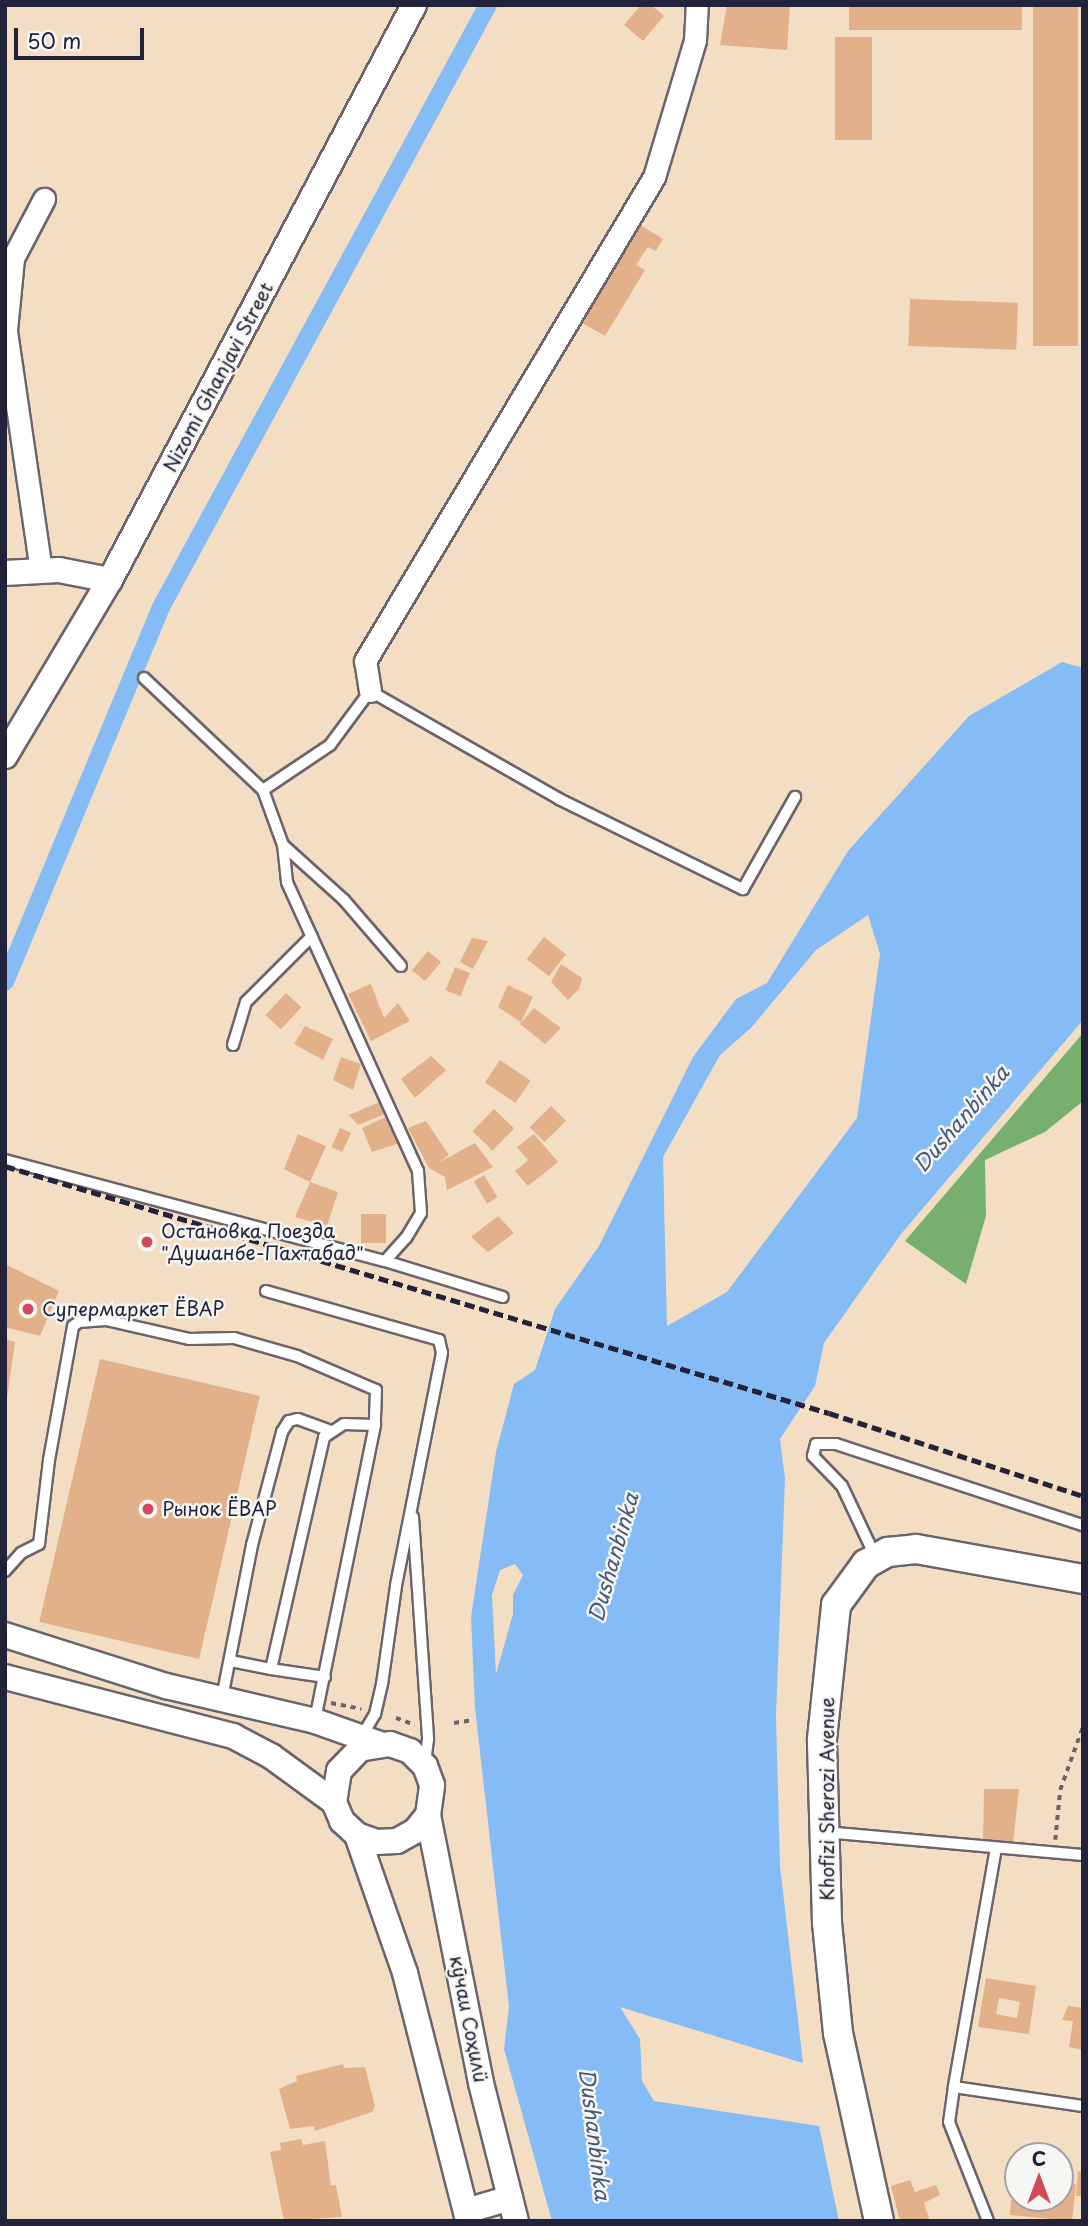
<!DOCTYPE html>
<html>
<head>
<meta charset="utf-8">
<style>
  body { margin:0 }
  #map { position:relative; width:1088px; height:2226px; overflow:hidden; background:#f3dec4; font-family:"Playpen Sans",sans-serif }
  div>[style] { position:absolute }
  [style*='--x'] { left:calc(var(--x)*1px); top:calc(var(--y)*1px); width:calc(var(--w)*1px); rotate:calc(var(--a)*1deg) }
  .forest>* { inset:0; background:#77b06e }
  .water>* { inset:0; background:#86bcf5 }
  .canal>* { height:18px; margin:-9px; padding:0 9px; transform-origin:9px; border-radius:9px; background:#86bcf5 }
  .building>* { inset:0; background:#e2b189; transform-origin:0 0 }
  .path>* { height:3.5px; margin-top:-1.75px; transform-origin:0; background:repeating-linear-gradient(90deg,#6b646b 0 5px,transparent 0 10px) }
  .roads { filter:drop-shadow(2px 0 #6b646b) drop-shadow(-2px 0 #6b646b) drop-shadow(0 2px #6b646b) drop-shadow(0 -2px #6b646b) }
  .service>* { height:10px; margin:-5px; padding:0 5px; transform-origin:5px; border-radius:5px; background:#fff }
  .minor>* { height:21px; margin:-10.5px; padding:0 10.5px; transform-origin:10.5px; border-radius:10.5px; background:#fff }
  .tertiary>* { height:24px; margin:-12px; padding:0 12px; transform-origin:12px; border-radius:12px; background:#fff }
  .secondary>* { height:28px; margin:-14px; padding:0 14px; transform-origin:14px; border-radius:14px; background:#fff }
  .rail>* { height:5px; margin-top:-2.5px; transform-origin:0; background:repeating-linear-gradient(90deg,#22223b 0 10px,transparent 0 15px) }
  .dots>* { width:19px; height:19px; translate:-50% -50%; box-sizing:border-box; border:4px solid #f6f6f2; border-radius:50% }
  span { translate:-50% -50%; white-space:nowrap; text-align:center; line-height:1.15; -webkit-text-stroke:5px #f6f6f2; paint-order:stroke }
  .street-label { font-size:19px; color:#22223b }
  .poi-label { font-size:19px; color:#22223b }
  .left { translate:0 -50%; text-align:left }
  .water-label { font-size:21px; color:#45587c; font-style:italic }
  .frame { position:absolute; inset:0; border:7px solid #22223b; pointer-events:none }
  .north { position:absolute; left:1004px; top:2142px; width:70px; height:70px; box-sizing:border-box; background:#f6f6f2; border:2px solid #a1a1a9; border-radius:50%; rotate:0deg; font-size:19px; font-weight:700; line-height:28px; text-align:center; color:#22223b }
  .north::after { content:''; display:block; margin:auto; width:24px; height:32px; background:#d1495b; clip-path:polygon(50% 0,100% 100%,50% 72%,0 100%) }
  .scale { position:absolute; left:14px; top:28px; width:130px; height:32px; box-sizing:border-box; border:4px solid #22223b; border-top:0; padding-left:9px; font-size:21px; line-height:24px; white-space:nowrap; color:#22223b; -webkit-text-stroke:5px #f6f6f2; paint-order:stroke }
</style>
</head>
<body>
<div id="map">
  <div class="forest">
    <div style="clip-path:polygon(1083px 1033px,1083px 1101px,1045px 1132px,985px 1160px,986px 1216px,966px 1284px,905px 1241px)"></div>
  </div>
  <div class="water">
    <div style="clip-path:polygon(evenodd,1062px 662px,1083px 668px,1083px 1020px,901px 1234px,824px 1343px,815px 1386px,780px 1439px,785px 1479px,776px 1716px,780px 1866px,803px 2063px,620px 2007px,640px 2039px,642px 2081px,654px 2101px,819px 2126px,839px 2221px,552px 2221px,504px 2049px,509px 2007px,475px 1708px,471px 1617px,496px 1452px,514px 1384px,535px 1370px,555px 1309px,599px 1246px,693px 1057px,736px 999px,767px 983px,848px 851px,969px 716px,1062px 662px,868px 915px,880px 954px,857px 1118px,727px 1292px,667px 1326px,663px 1157px,720px 1055px,751px 1028px,816px 950px,868px 915px,1062px 662px,515px 1564px,523px 1575px,513px 1595px,513px 1614px,496px 1674px,492px 1595px,500px 1570px,515px 1564px)"></div>
  </div>
  <div class="canal">
    <div style="--x:5;--y:982;--w:404;--a:-67.4"></div>
    <div style="--x:160;--y:609;--w:687;--a:-61.5"></div>
  </div>
  <div class="building">
    <div style="clip-path:polygon(641px 5px,651px 5px,664px 16px,643px 41px,624px 25px)"></div>
    <div style="clip-path:polygon(727px 5px,790px 5px,787px 50px,720px 45px)"></div>
    <div style="left:849px;top:5px;width:173px;height:25px"></div>
    <div style="left:1033px;top:5px;width:45px;height:341px"></div>
    <div style="left:835px;top:37px;width:37px;height:103px"></div>
    <div style="clip-path:polygon(637px 223px,663px 239px,656px 251px,648px 247px,636px 265px,645px 270px,605px 336px,577px 320px)"></div>
    <div style="left:910px;top:299px;width:108px;height:47px;rotate:2deg"></div>
    <div style="left:544px;top:937px;width:28px;height:28px;rotate:38deg"></div>
    <div style="clip-path:polygon(472px 938px,488px 941px,473px 969px,460px 962px)"></div>
    <div style="left:428px;top:951px;width:17px;height:25px;rotate:40deg"></div>
    <div style="clip-path:polygon(561px 964px,582px 978px,579px 989px,568px 1000px,551px 982px)"></div>
    <div style="left:455px;top:967px;width:16px;height:25px;rotate:22deg"></div>
    <div style="clip-path:polygon(371px 984px,384px 1018px,398px 1003px,410px 1021px,371px 1041px,348px 994px)"></div>
    <div style="clip-path:polygon(508px 985px,533px 997px,521px 1022px,498px 1007px)"></div>
    <div style="left:286px;top:993px;width:21px;height:30px;rotate:43deg"></div>
    <div style="clip-path:polygon(534px 1008px,561px 1028px,545px 1044px,520px 1024px)"></div>
    <div style="clip-path:polygon(305px 1026px,333px 1039px,323px 1060px,294px 1044px)"></div>
    <div style="clip-path:polygon(431px 1056px,446px 1070px,415px 1098px,401px 1079px)"></div>
    <div style="clip-path:polygon(341px 1057px,361px 1064px,353px 1090px,333px 1080px)"></div>
    <div style="left:500px;top:1060px;width:37px;height:27px;rotate:34deg"></div>
    <div style="clip-path:polygon(382px 1101px,390px 1112px,358px 1125px,349px 1115px)"></div>
    <div style="left:551px;top:1106px;width:21px;height:30px;rotate:45deg"></div>
    <div style="left:494px;top:1109px;width:28px;height:31px;rotate:44deg"></div>
    <div style="clip-path:polygon(388px 1116px,397px 1144px,372px 1152px,362px 1128px)"></div>
    <div style="clip-path:polygon(426px 1121px,449px 1155px,438px 1163px,475px 1143px,493px 1167px,447px 1190px,445px 1177px,429px 1168px,408px 1128px)"></div>
    <div style="left:340px;top:1128px;width:12px;height:21px;rotate:24deg"></div>
    <div style="clip-path:polygon(298px 1134px,326px 1146px,310px 1182px,338px 1192px,327px 1226px,295px 1217px,310px 1182px,284px 1169px)"></div>
    <div style="clip-path:polygon(534px 1134px,558px 1162px,528px 1186px,515px 1171px,528px 1160px,517px 1147px)"></div>
    <div style="left:484px;top:1175px;width:26px;height:12px;rotate:59deg"></div>
    <div style="left:361px;top:1214px;width:25px;height:29px"></div>
    <div style="clip-path:polygon(498px 1216px,514px 1233px,488px 1252px,471px 1237px)"></div>
    <div style="clip-path:polygon(5px 1264px,59px 1291px,40px 1336px,5px 1327px)"></div>
    <div style="clip-path:polygon(5px 1339px,15px 1342px,7px 1398px,5px 1398px)"></div>
    <div style="left:100px;top:1359px;width:164px;height:270px;rotate:13deg"></div>
    <div style="clip-path:polygon(984px 1789px,1019px 1789px,1013px 1843px,983px 1840px)"></div>
    <div style="clip-path:polygon(evenodd,986px 1978px,1036px 1986px,1029px 2034px,978px 2027px,986px 1978px,999px 1998px,1020px 2002px,1017px 2018px,996px 2014px,999px 1998px)"></div>
    <div style="clip-path:polygon(1068px 2006px,1083px 2008px,1083px 2050px,1069px 2047px,1073px 2021px,1062px 2020px)"></div>
    <div style="clip-path:polygon(343px 2064px,344px 2068px,365px 2067px,375px 2106px,372px 2112px,315px 2131px,314px 2126px,290px 2129px,279px 2089px,297px 2081px,296px 2076px)"></div>
    <div style="clip-path:polygon(301px 2139px,303px 2145px,325px 2141px,331px 2186px,336px 2185px,342px 2217px,284px 2221px,270px 2152px,281px 2150px,280px 2143px)"></div>
    <div style="clip-path:polygon(1060px 2170px,1067px 2171px,1071px 2184px,1076px 2184px,1072px 2221px,1010px 2215px,1011px 2200px,1045px 2203px,1045px 2198px,1060px 2198px)"></div>
    <div style="clip-path:polygon(1078px 2171px,1083px 2172px,1083px 2196px,1076px 2196px)"></div>
    <div style="clip-path:polygon(910px 2180px,915px 2192px,936px 2185px,940px 2195px,924px 2203px,930px 2221px,900px 2221px,891px 2186px)"></div>
  </div>
  <div class="path">
    <div style="--x:331;--y:1703;--w:31;--a:11"></div>
    <div style="--x:396;--y:1718;--w:20;--a:20"></div>
    <div style="--x:454;--y:1723;--w:18;--a:-9"></div>
    <div style="--x:1055;--y:1840;--w:50;--a:-84.3"></div>
    <div style="--x:1060;--y:1790;--w:68;--a:-70.2"></div>
  </div>
  <div class="roads">
    <div class="service">
      <div style="--x:144;--y:678;--w:163;--a:43.3"></div>
      <div style="--x:283;--y:845;--w:82;--a:42"></div>
      <div style="--x:344;--y:900;--w:87;--a:49.2"></div>
      <div style="--x:233;--y:1045;--w:45;--a:-73.2"></div>
      <div style="--x:246;--y:1002;--w:93;--a:-45"></div>
      <div style="--x:5;--y:1160;--w:393;--a:14.9"></div>
      <div style="--x:385;--y:1261;--w:31;--a:-48"></div>
      <div style="--x:406;--y:1238;--w:29;--a:-59"></div>
      <div style="--x:421;--y:1213;--w:42;--a:-94.1"></div>
      <div style="--x:418;--y:1171;--w:317;--a:-114.4"></div>
      <div style="--x:287;--y:882;--w:37;--a:-96"></div>
      <div style="--x:283;--y:845;--w:59;--a:-110"></div>
      <div style="--x:263;--y:790;--w:81;--a:-33.9"></div>
      <div style="--x:330;--y:745;--w:67;--a:-53.5"></div>
      <div style="--x:370;--y:691;--w:218;--a:29.7"></div>
      <div style="--x:559;--y:799;--w:205;--a:26.1"></div>
      <div style="--x:743;--y:889;--w:106;--a:-60.5"></div>
      <div style="--x:385;--y:1261;--w:123;--a:17"></div>
      <div style="--x:266;--y:1291;--w:180;--a:15.8"></div>
      <div style="--x:439;--y:1340;--w:13;--a:77"></div>
      <div style="--x:442;--y:1353;--w:237;--a:101.2"></div>
      <div style="--x:396;--y:1586;--w:99;--a:98.1"></div>
      <div style="--x:382;--y:1684;--w:31;--a:103"></div>
      <div style="--x:375;--y:1714;--w:26;--a:121"></div>
      <div style="--x:413;--y:1517;--w:223;--a:86.1"></div>
      <div style="--x:428;--y:1739;--w:24;--a:97"></div>
      <div style="--x:875;--y:1556;--w:77;--a:-115.2"></div>
      <div style="--x:842;--y:1486;--w:42;--a:-134"></div>
      <div style="--x:813;--y:1456;--w:12;--a:-76"></div>
      <div style="--x:816;--y:1444;--w:20;--a:0"></div>
      <div style="--x:836;--y:1444;--w:260;--a:18.2"></div>
      <div style="--x:5;--y:1571;--w:24;--a:-48"></div>
      <div style="--x:21;--y:1553;--w:20;--a:-27"></div>
      <div style="--x:39;--y:1544;--w:85;--a:-83.2"></div>
      <div style="--x:49;--y:1460;--w:136;--a:-79.8"></div>
      <div style="--x:73;--y:1326;--w:7;--a:-34"></div>
      <div style="--x:79;--y:1322;--w:27;--a:-4"></div>
      <div style="--x:106;--y:1320;--w:85;--a:12.9"></div>
      <div style="--x:189;--y:1339;--w:45;--a:-1.3"></div>
      <div style="--x:234;--y:1338;--w:66;--a:15.9"></div>
      <div style="--x:297;--y:1356;--w:86;--a:23.3"></div>
      <div style="--x:376;--y:1390;--w:35;--a:92"></div>
      <div style="--x:375;--y:1425;--w:302;--a:101.5"></div>
      <div style="--x:231;--y:1661;--w:41;--a:11.3"></div>
      <div style="--x:325;--y:1677;--w:55;--a:-171.6"></div>
      <div style="--x:271;--y:1669;--w:238;--a:-77.1"></div>
      <div style="--x:324;--y:1437;--w:24;--a:-33"></div>
      <div style="--x:344;--y:1424;--w:31;--a:2"></div>
      <div style="--x:222;--y:1698;--w:156;--a:-78.9"></div>
      <div style="--x:252;--y:1545;--w:117;--a:-75.1"></div>
      <div style="--x:282;--y:1432;--w:13;--a:-58"></div>
      <div style="--x:289;--y:1421;--w:9;--a:-13"></div>
      <div style="--x:298;--y:1419;--w:35;--a:20"></div>
      <div style="--x:824;--y:1832;--w:260;--a:5.1"></div>
      <div style="--x:996;--y:1848;--w:243;--a:100"></div>
      <div style="--x:954;--y:2087;--w:130;--a:8.4"></div>
      <div style="--x:954;--y:2087;--w:35;--a:98"></div>
      <div style="--x:949;--y:2122;--w:106;--a:68.5"></div>
    </div>
    <div class="minor">
      <div style="--x:41;--y:571;--w:244;--a:-98.3"></div>
      <div style="--x:6;--y:330;--w:72;--a:-84.4"></div>
      <div style="--x:13;--y:258;--w:67;--a:-62.3"></div>
      <div style="--x:370;--y:691;--w:30;--a:-99"></div>
      <div style="--x:365;--y:661;--w:564;--a:-59.16"></div>
      <div style="--x:654;--y:177;--w:143;--a:-73.3"></div>
      <div style="--x:695;--y:40;--w:35;--a:-87"></div>
    </div>
    <div class="tertiary">
      <div style="--x:5;--y:573;--w:54;--a:-3.2"></div>
      <div style="--x:59;--y:570;--w:52;--a:11.1"></div>
      <div style="--x:5;--y:756;--w:205;--a:-59.2"></div>
      <div style="--x:110;--y:580;--w:650;--a:-62.13"></div>
      <div style="--x:5;--y:1635;--w:169;--a:17.6"></div>
      <div style="--x:166;--y:1686;--w:153;--a:13.2"></div>
      <div style="--x:315;--y:1721;--w:69;--a:19.5"></div>
      <div style="--x:5;--y:1677;--w:236;--a:14.5"></div>
      <div style="--x:233;--y:1736;--w:43;--a:27.8"></div>
      <div style="--x:271;--y:1756;--w:78;--a:36.1"></div>
      <div style="--x:428;--y:1815;--w:273;--a:78.8"></div>
      <div style="--x:481;--y:2083;--w:142;--a:75.8"></div>
      <div style="--x:357;--y:1835;--w:20;--a:20"></div>
      <div style="--x:376;--y:1842;--w:21;--a:-3"></div>
      <div style="--x:397;--y:1841;--w:21;--a:-29"></div>
      <div style="--x:415;--y:1831;--w:21;--a:-51"></div>
      <div style="--x:428;--y:1815;--w:30;--a:-82"></div>
      <div style="--x:432;--y:1785;--w:20;--a:-110"></div>
      <div style="--x:425;--y:1766;--w:21;--a:-135"></div>
      <div style="--x:410;--y:1751;--w:21;--a:-161"></div>
      <div style="--x:390;--y:1744;--w:30;--a:171"></div>
      <div style="--x:360;--y:1749;--w:30;--a:134"></div>
      <div style="--x:339;--y:1771;--w:31;--a:99"></div>
      <div style="--x:334;--y:1802;--w:21;--a:67"></div>
      <div style="--x:342;--y:1821;--w:21;--a:43"></div>
      <div style="--x:357;--y:1835;--w:146;--a:70.8"></div>
      <div style="--x:405;--y:1973;--w:256;--a:75.7"></div>
      <div style="--x:466;--y:2211;--w:46;--a:-16.5"></div>
    </div>
    <div class="secondary">
      <div style="--x:879;--y:2221;--w:192;--a:-102.3"></div>
      <div style="--x:838;--y:2033;--w:112;--a:-95.7"></div>
      <div style="--x:827;--y:1922;--w:183;--a:-91.6"></div>
      <div style="--x:822;--y:1739;--w:135;--a:-84"></div>
      <div style="--x:836;--y:1605;--w:51;--a:-53.8"></div>
      <div style="--x:866;--y:1564;--w:25;--a:-29"></div>
      <div style="--x:888;--y:1552;--w:28;--a:-6"></div>
      <div style="--x:916;--y:1549;--w:170;--a:10.2"></div>
    </div>
  </div>
  <div class="rail">
    <div style="--x:5;--y:1166;--w:860;--a:16.69"></div>
    <div style="--x:829;--y:1413;--w:267;--a:18.1"></div>
  </div>
  <div class="dots">
    <div style="left:147px;top:1242px;background:#d1495b"></div>
    <div style="left:28px;top:1309px;background:#d1495b"></div>
    <div style="left:148px;top:1509px;background:#d1495b"></div>
  </div>
  <div class="street-label">
    <span style="left:218px;top:377px;rotate:-62deg">Nizomi Ghanjavi Street</span>
    <span style="left:827px;top:1799px;rotate:-90deg">Khofizi Sherozi Avenue</span>
    <span style="left:469px;top:2019px;rotate:79deg">кӯчаи Соҳилӣ</span>
  </div>
  <div class="poi-label">
    <span class="left" style="left:161px;top:1242px">Остановка Поезда<br>"Душанбе-Пахтабад"</span>
    <span class="left" style="left:42px;top:1309px">Супермаркет ЁВАР</span>
    <span class="left" style="left:162px;top:1509px">Рынок ЁВАР</span>
  </div>
  <div class="water-label">
    <span style="left:960px;top:1118px;rotate:-49deg">Dushanbinka</span>
    <span style="left:612px;top:1557px;rotate:-74deg">Dushanbinka</span>
    <span style="left:596px;top:2134px;rotate:83deg">Dushanbinka</span>
  </div>
  <div class="frame"></div>
  <div class="north">С</div>
  <div class="scale">50 m</div>
</div>
</body>
</html>
